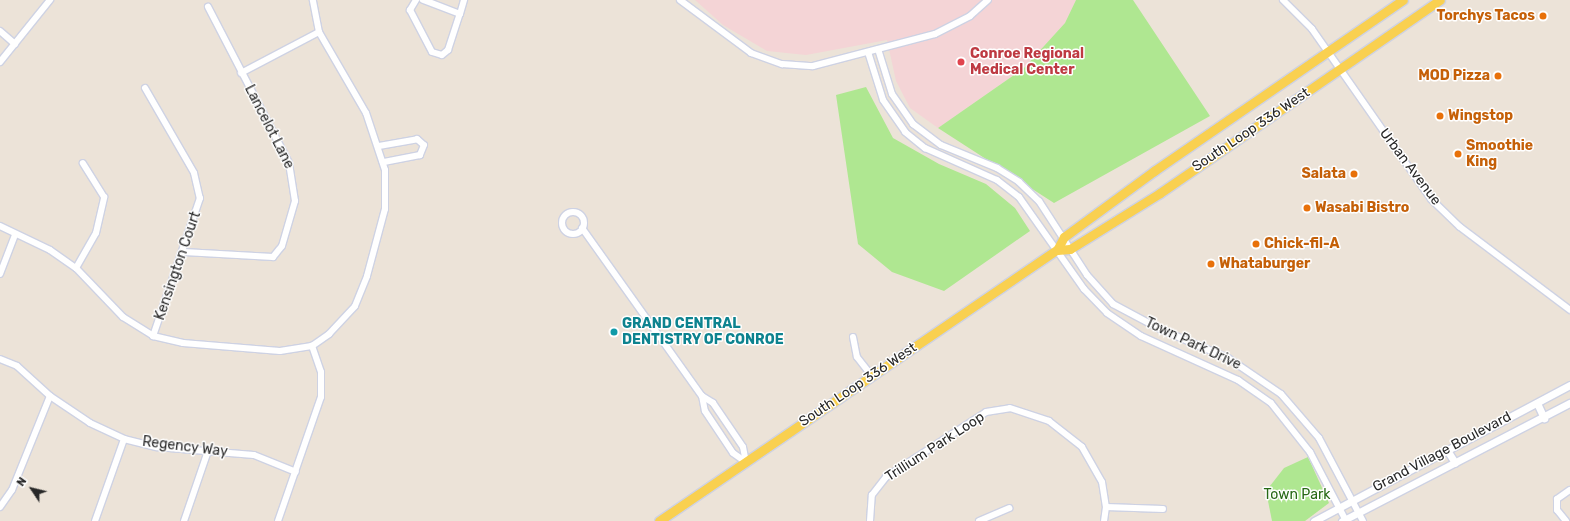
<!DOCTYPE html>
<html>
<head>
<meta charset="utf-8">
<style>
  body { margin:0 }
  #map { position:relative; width:1570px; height:521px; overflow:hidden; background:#ece3d8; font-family:Rubik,sans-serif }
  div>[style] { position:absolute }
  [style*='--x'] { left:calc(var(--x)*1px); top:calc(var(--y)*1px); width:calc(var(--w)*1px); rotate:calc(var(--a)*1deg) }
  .medical>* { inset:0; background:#f4d4d6 }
  .green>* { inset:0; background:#afe791 }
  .roads { filter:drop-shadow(1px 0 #ced2e3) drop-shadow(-1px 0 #ced2e3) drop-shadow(0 1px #ced2e3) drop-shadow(0 -1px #ced2e3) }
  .minor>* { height:6px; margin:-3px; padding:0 3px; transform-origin:3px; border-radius:3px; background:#fff }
  .minor>.ring { margin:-3px; padding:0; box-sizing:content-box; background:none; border:6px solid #fff; border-radius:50% }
  .tertiary>* { height:7px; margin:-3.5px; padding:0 3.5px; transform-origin:3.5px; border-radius:3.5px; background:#fff }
  .primary>* { height:9px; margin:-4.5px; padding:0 4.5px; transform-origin:4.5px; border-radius:4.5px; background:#f9d050 }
  .dots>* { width:11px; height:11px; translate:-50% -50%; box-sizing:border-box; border:2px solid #fff; border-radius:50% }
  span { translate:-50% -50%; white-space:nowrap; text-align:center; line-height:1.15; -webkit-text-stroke:3px #fff; paint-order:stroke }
  .food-label { font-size:14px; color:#c56008; font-weight:700 }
  .right { translate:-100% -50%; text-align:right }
  .left { translate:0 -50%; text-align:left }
  .health-label { font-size:14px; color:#be3a42; font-weight:700 }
  .street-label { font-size:14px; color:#282828 }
  .culture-label { font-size:14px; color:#0d838f; font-weight:700 }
  .park-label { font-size:14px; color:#276915 }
  .north { position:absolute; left:12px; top:469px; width:40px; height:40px; -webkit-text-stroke:3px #fff; paint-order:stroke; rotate:305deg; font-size:11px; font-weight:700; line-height:16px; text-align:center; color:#282828 }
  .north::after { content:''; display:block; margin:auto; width:14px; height:18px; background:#282828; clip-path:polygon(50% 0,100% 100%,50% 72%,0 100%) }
</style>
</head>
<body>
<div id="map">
  <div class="medical">
    <div style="clip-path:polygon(695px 0,1076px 0,1065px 23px,1024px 68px,938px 128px,910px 108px,896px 81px,887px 40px,806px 55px,767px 51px,723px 25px)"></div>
  </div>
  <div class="green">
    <div style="clip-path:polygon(1076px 0,1133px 0,1210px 116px,1054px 203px,938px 128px,1024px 68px,1065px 23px)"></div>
    <div style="clip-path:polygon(866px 87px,893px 138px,939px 164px,986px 184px,1015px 208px,1030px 231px,944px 291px,892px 272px,858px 244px,836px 95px)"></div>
    <div style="clip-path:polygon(1308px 457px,1329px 503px,1305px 521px,1272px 521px,1266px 491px,1284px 468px)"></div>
  </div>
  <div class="roads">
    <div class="minor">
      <div style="--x:416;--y:0;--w:12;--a:121"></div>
      <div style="--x:410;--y:10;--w:47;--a:62.4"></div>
      <div style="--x:432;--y:52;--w:10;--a:17"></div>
      <div style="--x:442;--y:55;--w:8;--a:-40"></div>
      <div style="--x:448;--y:50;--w:38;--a:-72"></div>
      <div style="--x:460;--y:14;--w:40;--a:-159"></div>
      <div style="--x:680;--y:0;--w:89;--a:36.7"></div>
      <div style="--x:751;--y:53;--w:33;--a:20"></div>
      <div style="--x:782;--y:64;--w:31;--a:4"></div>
      <div style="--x:813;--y:66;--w:126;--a:-14.7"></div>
      <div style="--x:935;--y:34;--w:39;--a:-27"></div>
      <div style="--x:970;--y:16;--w:24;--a:-42"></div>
      <div style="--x:1283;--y:0;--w:41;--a:45"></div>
      <div style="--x:1312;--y:29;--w:208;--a:55"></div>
      <div style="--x:1431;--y:199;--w:40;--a:44"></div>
      <div style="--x:1460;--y:227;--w:138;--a:37"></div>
      <div style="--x:460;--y:14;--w:15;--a:-74"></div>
      <div style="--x:0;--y:31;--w:20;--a:41"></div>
      <div style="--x:878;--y:49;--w:47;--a:72.7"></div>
      <div style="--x:892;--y:94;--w:37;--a:55"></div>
      <div style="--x:913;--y:124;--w:35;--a:37"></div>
      <div style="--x:941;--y:145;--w:61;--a:22.3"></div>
      <div style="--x:997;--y:168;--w:26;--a:32"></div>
      <div style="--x:1019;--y:182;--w:28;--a:44"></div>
      <div style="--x:1039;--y:201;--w:88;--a:57"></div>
      <div style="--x:1087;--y:275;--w:39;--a:48"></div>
      <div style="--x:1113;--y:304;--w:55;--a:28"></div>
      <div style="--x:1162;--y:330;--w:72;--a:23"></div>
      <div style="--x:1228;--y:358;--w:64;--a:34.2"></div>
      <div style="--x:1281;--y:394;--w:58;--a:49.2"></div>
      <div style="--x:1319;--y:438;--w:94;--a:62.1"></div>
      <div style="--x:868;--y:52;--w:50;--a:72.6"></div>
      <div style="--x:883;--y:100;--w:39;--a:55"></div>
      <div style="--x:905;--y:132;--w:26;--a:39"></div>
      <div style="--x:925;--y:148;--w:79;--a:24"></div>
      <div style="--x:997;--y:180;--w:28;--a:38"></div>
      <div style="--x:1019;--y:197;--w:113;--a:54.8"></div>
      <div style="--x:1084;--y:289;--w:33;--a:46"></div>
      <div style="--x:1107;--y:313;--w:41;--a:34.1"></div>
      <div style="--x:1141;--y:336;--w:107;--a:24.4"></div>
      <div style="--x:1238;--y:380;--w:40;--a:34.9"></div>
      <div style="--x:1271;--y:403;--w:63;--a:51.5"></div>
      <div style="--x:1310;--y:452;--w:78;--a:62.4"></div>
      <div style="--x:0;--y:62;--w:80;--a:-51.1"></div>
      <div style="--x:241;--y:73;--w:88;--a:-27.7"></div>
      <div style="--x:145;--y:88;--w:98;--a:60"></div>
      <div style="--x:194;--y:173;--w:26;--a:77"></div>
      <div style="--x:200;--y:198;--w:146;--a:108.8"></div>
      <div style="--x:379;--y:146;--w:39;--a:-10"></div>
      <div style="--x:417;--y:139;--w:9;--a:41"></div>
      <div style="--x:424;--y:145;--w:11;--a:112"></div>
      <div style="--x:420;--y:155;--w:38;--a:169"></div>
      <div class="ring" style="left:562px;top:212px;width:16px;height:16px"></div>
      <div style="--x:0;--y:226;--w:55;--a:25.6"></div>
      <div style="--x:50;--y:250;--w:32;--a:35"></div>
      <div style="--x:76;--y:268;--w:68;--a:46.2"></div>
      <div style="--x:123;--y:317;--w:36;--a:32"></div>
      <div style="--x:153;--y:336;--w:31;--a:13"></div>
      <div style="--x:183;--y:343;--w:97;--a:4.7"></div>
      <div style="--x:280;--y:351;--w:32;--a:-9"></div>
      <div style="--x:312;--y:346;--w:21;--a:-35"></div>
      <div style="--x:329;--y:334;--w:38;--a:-47"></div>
      <div style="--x:355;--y:306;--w:32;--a:-68"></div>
      <div style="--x:367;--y:276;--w:69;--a:-75"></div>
      <div style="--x:385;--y:209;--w:39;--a:-90"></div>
      <div style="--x:385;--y:170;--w:60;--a:-108.4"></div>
      <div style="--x:366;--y:113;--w:94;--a:-120.1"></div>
      <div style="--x:319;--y:32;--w:33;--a:-101"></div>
      <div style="--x:582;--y:228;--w:206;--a:54.5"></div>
      <div style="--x:702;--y:396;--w:13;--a:32"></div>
      <div style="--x:713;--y:403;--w:53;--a:55.7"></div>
      <div style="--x:743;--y:447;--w:15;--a:79"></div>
      <div style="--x:184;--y:252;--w:89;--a:3.2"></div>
      <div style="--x:273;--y:257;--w:14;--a:-51"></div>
      <div style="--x:282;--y:246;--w:47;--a:-73.9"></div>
      <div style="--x:295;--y:201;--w:38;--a:-99"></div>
      <div style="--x:289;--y:163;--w:176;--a:-117.4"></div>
      <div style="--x:76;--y:268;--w:40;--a:-60.3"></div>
      <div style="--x:96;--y:233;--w:37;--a:-77"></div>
      <div style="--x:104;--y:197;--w:40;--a:-122"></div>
      <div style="--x:0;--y:274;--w:42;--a:-69"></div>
      <div style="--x:853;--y:337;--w:20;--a:79"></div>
      <div style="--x:857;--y:357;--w:24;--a:52"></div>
      <div style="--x:0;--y:359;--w:18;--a:22"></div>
      <div style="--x:17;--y:366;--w:45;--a:42.3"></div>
      <div style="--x:50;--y:396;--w:48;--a:34"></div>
      <div style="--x:90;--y:423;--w:38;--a:25"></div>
      <div style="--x:124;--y:439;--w:34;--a:14"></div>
      <div style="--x:157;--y:447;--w:97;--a:4.7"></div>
      <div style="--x:254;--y:455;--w:45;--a:22"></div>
      <div style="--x:702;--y:396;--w:15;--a:79"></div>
      <div style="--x:705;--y:411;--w:50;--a:56.3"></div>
      <div style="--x:733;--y:453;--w:16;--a:35"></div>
      <div style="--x:0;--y:507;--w:21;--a:-55"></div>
      <div style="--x:12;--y:490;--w:101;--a:-68"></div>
      <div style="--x:1106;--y:507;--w:57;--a:2"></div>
      <div style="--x:95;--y:521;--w:87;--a:-70.5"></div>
      <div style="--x:184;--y:521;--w:74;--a:-71.1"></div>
      <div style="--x:278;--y:521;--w:131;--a:-70.9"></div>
      <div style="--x:321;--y:397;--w:25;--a:-90"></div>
      <div style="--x:321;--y:372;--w:28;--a:-109"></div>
      <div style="--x:870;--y:521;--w:26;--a:-86"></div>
      <div style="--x:872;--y:495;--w:23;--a:-52"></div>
      <div style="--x:886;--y:477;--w:119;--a:-33"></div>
      <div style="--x:986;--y:412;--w:24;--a:-9"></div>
      <div style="--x:1010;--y:408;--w:41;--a:18.4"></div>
      <div style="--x:1049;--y:421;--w:42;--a:38.2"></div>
      <div style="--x:1082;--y:447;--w:40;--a:60.3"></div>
      <div style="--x:1102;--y:482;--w:25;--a:81"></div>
      <div style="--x:1106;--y:507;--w:14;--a:98"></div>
      <div style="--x:979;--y:521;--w:33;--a:-23"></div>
      <div style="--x:1566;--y:521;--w:14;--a:-129"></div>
      <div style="--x:1557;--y:510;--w:11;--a:-90"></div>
      <div style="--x:1557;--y:499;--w:16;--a:-35"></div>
    </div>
    <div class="tertiary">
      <div style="--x:1537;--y:403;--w:17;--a:65"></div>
      <div style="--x:1447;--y:450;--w:15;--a:58"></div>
      <div style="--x:1314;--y:521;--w:290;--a:-28"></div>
      <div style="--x:1342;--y:521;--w:257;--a:-27.4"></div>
    </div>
    <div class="primary">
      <div style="--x:1057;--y:250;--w:13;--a:-4"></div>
      <div style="--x:1070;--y:249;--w:106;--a:-31.9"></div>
      <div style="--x:1160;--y:193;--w:340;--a:-34.6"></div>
      <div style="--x:659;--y:521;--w:482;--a:-34.3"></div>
      <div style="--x:1057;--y:250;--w:15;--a:-62"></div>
      <div style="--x:1064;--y:237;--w:112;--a:-36.3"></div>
      <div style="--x:1154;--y:171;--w:302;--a:-34.5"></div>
    </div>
  </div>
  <div class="dots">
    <div style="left:1543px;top:16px;background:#e8710a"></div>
    <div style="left:961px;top:62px;background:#e0444e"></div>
    <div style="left:1498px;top:76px;background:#e8710a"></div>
    <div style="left:1440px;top:116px;background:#e8710a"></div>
    <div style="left:1458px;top:154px;background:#e8710a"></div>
    <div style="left:1354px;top:174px;background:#e8710a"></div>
    <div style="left:1307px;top:208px;background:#e8710a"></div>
    <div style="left:1256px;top:244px;background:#e8710a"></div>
    <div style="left:1211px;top:264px;background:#e8710a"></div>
    <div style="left:614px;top:332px;background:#0f9aa8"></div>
  </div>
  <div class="food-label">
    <span class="right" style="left:1535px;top:16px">Torchys Tacos</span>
    <span class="right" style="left:1490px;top:76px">MOD Pizza</span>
    <span class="left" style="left:1448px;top:116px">Wingstop</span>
    <span class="left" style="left:1466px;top:154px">Smoothie<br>King</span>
    <span class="right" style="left:1346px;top:174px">Salata</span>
    <span class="left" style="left:1315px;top:208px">Wasabi Bistro</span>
    <span class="left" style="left:1264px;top:244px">Chick-fil-A</span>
    <span class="left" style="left:1219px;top:264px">Whataburger</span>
  </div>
  <div class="health-label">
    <span class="left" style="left:970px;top:62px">Conroe Regional<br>Medical Center</span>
  </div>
  <div class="street-label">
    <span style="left:269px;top:127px;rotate:63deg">Lancelot Lane</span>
    <span style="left:1251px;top:130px;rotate:-34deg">South Loop 336 West</span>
    <span style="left:1410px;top:167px;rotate:53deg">Urban Avenue</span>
    <span style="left:178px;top:266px;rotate:-71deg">Kensington Court</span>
    <span style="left:1193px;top:344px;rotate:25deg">Town Park Drive</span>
    <span style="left:858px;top:385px;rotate:-34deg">South Loop 336 West</span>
    <span style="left:185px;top:447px;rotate:7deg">Regency Way</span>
    <span style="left:935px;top:447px;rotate:-33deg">Trillium Park Loop</span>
    <span style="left:1442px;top:452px;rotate:-28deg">Grand Village Boulevard</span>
  </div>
  <div class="culture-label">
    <span class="left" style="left:622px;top:332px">GRAND CENTRAL<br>DENTISTRY OF CONROE</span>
  </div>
  <div class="park-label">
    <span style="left:1297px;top:495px">Town Park</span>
  </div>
  <div class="north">N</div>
</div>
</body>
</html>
